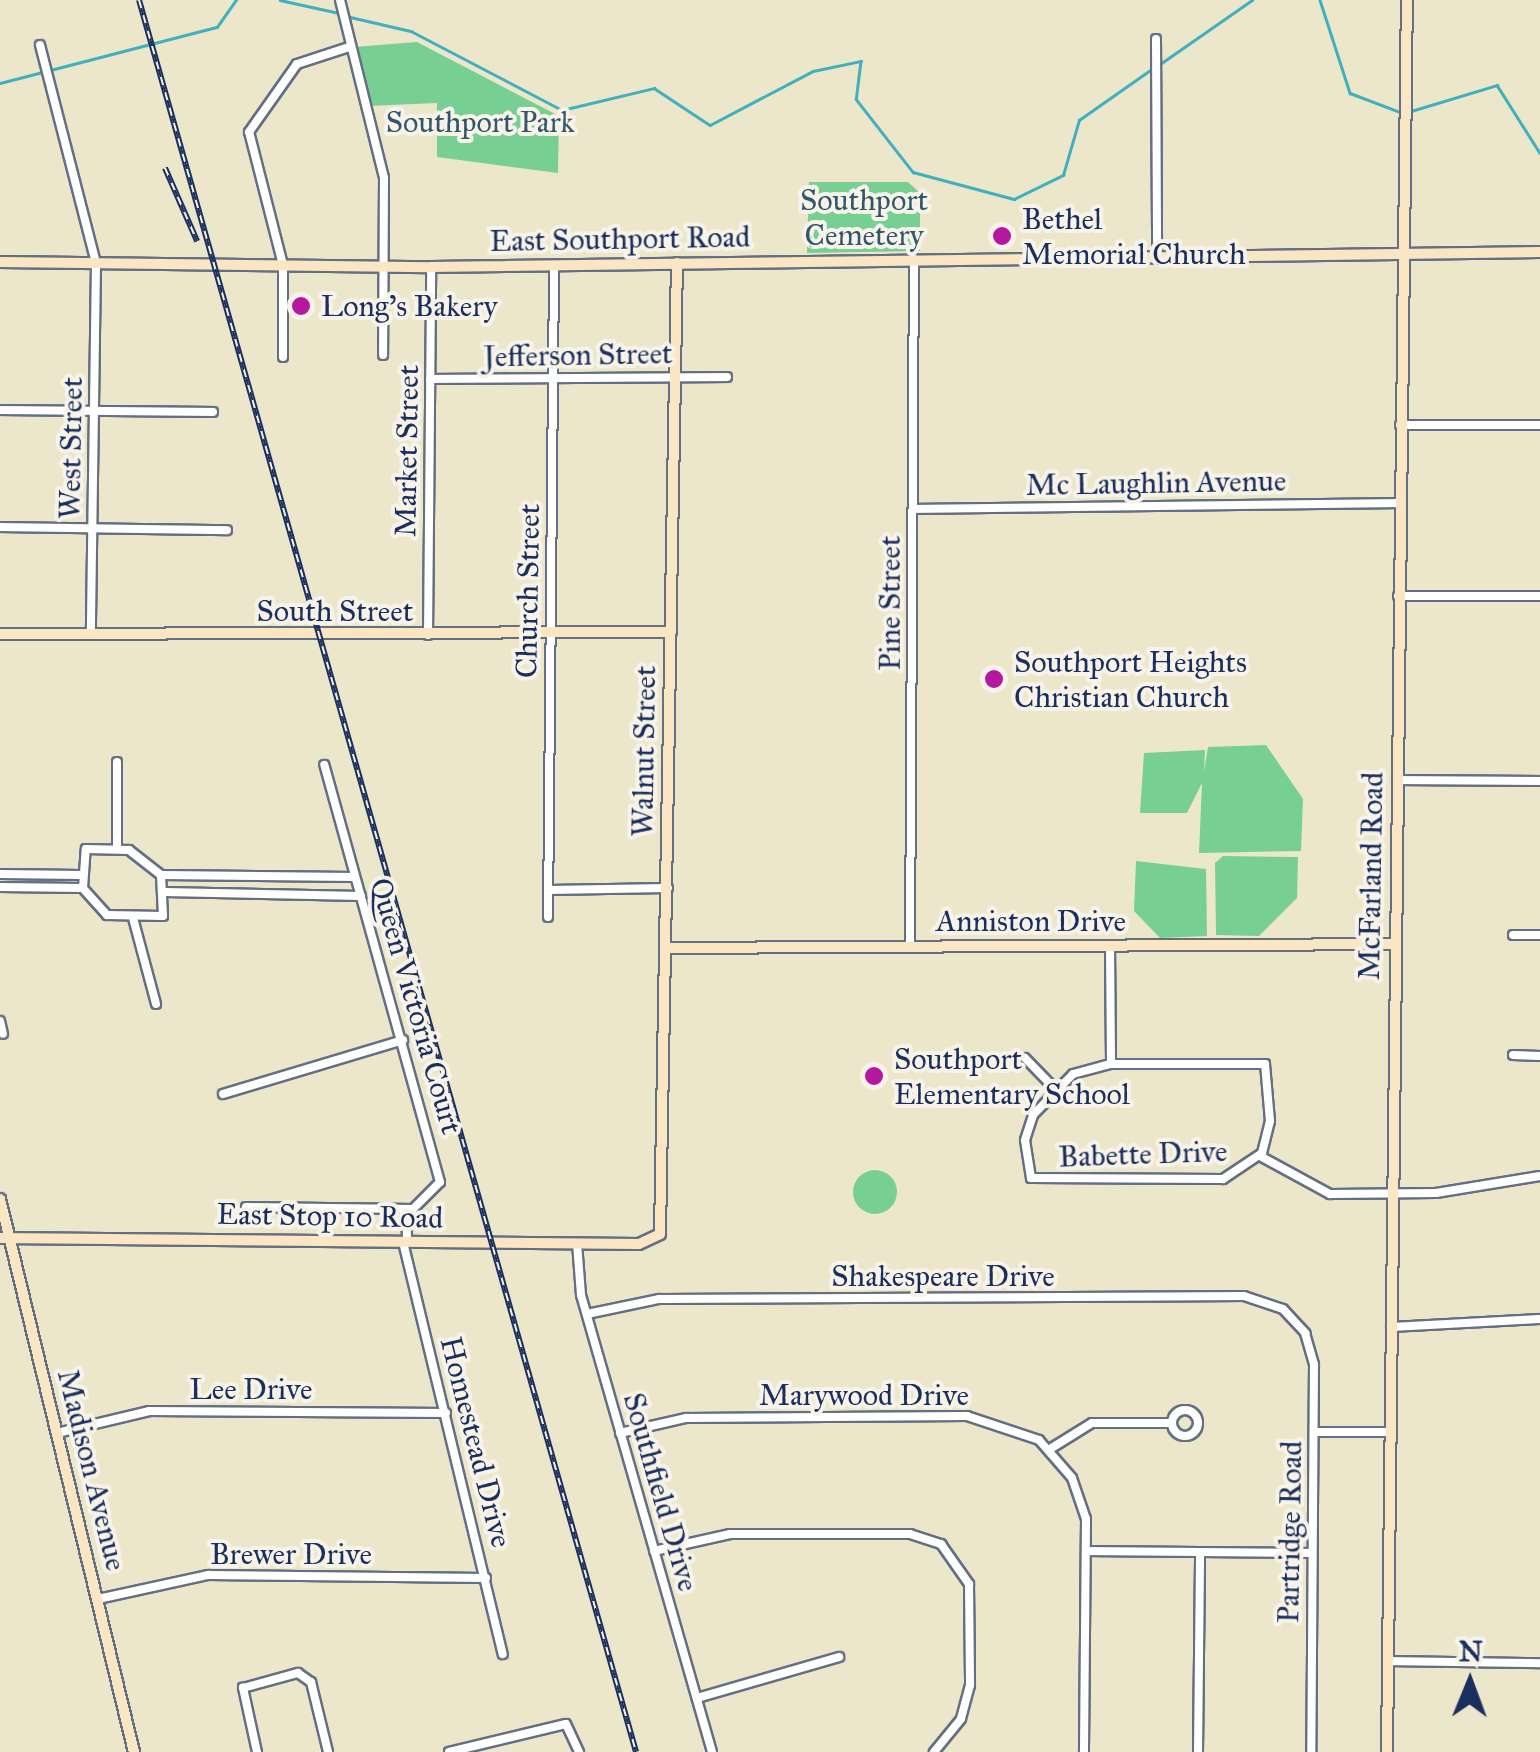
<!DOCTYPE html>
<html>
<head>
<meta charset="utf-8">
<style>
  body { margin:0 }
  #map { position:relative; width:1540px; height:1752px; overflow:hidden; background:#ece6cb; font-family:"IM FELL Great Primer",serif }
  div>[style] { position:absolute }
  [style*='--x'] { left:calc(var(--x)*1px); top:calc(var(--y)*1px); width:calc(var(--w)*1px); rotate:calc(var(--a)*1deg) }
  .green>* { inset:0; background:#78cf94 }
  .round { border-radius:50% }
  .stream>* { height:2.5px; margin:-1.25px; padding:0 1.25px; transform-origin:1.25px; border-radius:1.25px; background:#41b0be }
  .roads { filter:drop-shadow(2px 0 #646f84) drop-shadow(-2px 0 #646f84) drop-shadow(0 2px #646f84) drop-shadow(0 -2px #646f84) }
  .street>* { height:8px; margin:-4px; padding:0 4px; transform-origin:4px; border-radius:4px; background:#fff }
  .street>.ring { margin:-4px; padding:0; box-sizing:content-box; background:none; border:8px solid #fff; border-radius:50% }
  .secondary>* { height:10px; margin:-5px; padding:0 5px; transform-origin:5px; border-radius:5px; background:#fbe6c4 }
  .rail>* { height:6px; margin-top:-3px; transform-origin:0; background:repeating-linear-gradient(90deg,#f7f3e8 0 8px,#1b2f5e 0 16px); box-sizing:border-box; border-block:2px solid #1b2f5e }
  .dots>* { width:28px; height:28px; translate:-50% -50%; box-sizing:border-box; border:5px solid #f7f3e8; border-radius:50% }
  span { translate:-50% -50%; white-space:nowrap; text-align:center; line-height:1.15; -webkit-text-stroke:8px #f7f3e8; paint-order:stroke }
  .park-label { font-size:30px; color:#32576c }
  .poi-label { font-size:30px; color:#1b2f5e }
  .left { translate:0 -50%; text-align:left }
  .street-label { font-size:30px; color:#1b2f5e }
  .north { position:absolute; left:1420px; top:1632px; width:100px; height:100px; -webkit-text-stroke:8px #f7f3e8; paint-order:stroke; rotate:1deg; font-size:28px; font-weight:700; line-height:40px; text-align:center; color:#1b2f5e }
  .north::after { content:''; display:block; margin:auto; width:35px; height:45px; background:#1b2f5e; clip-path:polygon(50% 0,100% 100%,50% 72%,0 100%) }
</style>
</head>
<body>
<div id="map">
  <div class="green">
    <div style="clip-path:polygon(417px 42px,559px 116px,558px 173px,437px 157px,437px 103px,367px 106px,354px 47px)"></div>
    <div style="clip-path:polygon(809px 182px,908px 182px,920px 193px,920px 251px,807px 253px)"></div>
    <div style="clip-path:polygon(1266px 745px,1303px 799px,1301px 851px,1199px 853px,1202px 783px,1187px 813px,1140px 813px,1144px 753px,1205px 750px,1204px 772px,1208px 747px)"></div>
    <div style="clip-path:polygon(1223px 856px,1298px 857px,1297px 898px,1259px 936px,1216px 935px,1215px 863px)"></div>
    <div style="clip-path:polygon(1136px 861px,1206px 869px,1207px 936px,1160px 938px,1134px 911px)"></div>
    <div class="round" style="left:853px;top:1170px;width:44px;height:44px"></div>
  </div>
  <div class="stream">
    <div style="--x:280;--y:0;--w:60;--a:12.4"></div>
    <div style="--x:1320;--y:0;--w:98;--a:72.1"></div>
    <div style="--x:1350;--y:93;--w:57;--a:20.7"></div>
    <div style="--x:346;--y:16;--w:67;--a:13"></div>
    <div style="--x:411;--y:31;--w:170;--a:27.6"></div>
    <div style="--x:562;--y:110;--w:95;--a:-13.4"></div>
    <div style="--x:654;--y:88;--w:67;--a:33.5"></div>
    <div style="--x:710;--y:125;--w:116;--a:-27.7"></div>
    <div style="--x:813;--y:71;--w:49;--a:-11.8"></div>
    <div style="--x:861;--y:61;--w:38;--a:97"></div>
    <div style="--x:856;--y:99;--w:93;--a:52"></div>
    <div style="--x:913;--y:172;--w:105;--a:15"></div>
    <div style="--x:1014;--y:199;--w:55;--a:-26.1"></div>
    <div style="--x:1063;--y:175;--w:57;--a:-73.8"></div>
    <div style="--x:1079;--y:120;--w:90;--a:-35.1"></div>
    <div style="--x:1160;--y:64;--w:112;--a:-34.8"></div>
    <div style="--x:0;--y:83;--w:224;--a:-14.5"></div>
    <div style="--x:217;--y:27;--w:33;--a:-55"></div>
    <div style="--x:1411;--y:111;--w:90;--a:-16.8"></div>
    <div style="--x:1497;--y:85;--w:80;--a:57.7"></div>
  </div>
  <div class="roads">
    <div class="street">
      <div style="--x:340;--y:0;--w:183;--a:76.1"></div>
      <div style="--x:384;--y:178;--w:177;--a:90.3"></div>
      <div style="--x:1156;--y:39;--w:217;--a:89.7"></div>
      <div style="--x:40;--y:45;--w:225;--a:75.6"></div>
      <div style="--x:96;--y:263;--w:371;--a:90.8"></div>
      <div style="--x:283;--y:357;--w:92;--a:-90"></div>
      <div style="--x:283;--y:265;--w:137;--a:-104.3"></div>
      <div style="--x:249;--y:132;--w:83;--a:-54.8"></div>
      <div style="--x:297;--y:64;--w:52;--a:-18.1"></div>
      <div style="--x:430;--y:379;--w:297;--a:-0.4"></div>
      <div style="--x:0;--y:410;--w:213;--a:0.5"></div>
      <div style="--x:1400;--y:425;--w:140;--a:0"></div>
      <div style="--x:913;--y:509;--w:486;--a:-0.7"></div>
      <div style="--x:0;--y:527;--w:227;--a:0.8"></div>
      <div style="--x:1398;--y:596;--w:142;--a:0"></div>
      <div style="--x:428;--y:635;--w:368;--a:-89.5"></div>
      <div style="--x:1397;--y:780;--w:143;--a:0.4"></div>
      <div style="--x:117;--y:848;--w:86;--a:-90"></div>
      <div style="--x:86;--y:849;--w:43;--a:1.3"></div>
      <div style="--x:129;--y:850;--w:41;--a:38"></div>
      <div style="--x:161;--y:875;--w:41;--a:87.2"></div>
      <div style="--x:163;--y:916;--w:56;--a:-179"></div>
      <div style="--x:107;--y:915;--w:36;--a:-132"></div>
      <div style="--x:83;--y:888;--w:39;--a:-86"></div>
      <div style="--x:0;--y:874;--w:81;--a:0.7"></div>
      <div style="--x:161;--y:875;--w:193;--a:0.6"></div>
      <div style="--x:0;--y:887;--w:83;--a:0.7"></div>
      <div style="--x:548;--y:890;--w:120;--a:-1"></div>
      <div style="--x:165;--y:892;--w:196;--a:1.2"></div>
      <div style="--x:548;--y:917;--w:652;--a:-89.47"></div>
      <div style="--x:133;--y:918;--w:89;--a:75"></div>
      <div style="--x:1513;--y:935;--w:27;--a:0"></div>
      <div style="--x:1110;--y:946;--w:118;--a:89.5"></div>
      <div style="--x:910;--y:947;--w:688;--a:-89.67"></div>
      <div style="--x:0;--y:1021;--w:13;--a:77"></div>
      <div style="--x:1513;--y:1055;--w:27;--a:2"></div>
      <div style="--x:1025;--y:1058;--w:45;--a:45.9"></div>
      <div style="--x:1111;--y:1064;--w:154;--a:0"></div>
      <div style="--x:1265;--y:1064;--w:57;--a:85"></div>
      <div style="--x:1270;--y:1121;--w:33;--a:104"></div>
      <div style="--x:1262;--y:1153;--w:47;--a:146.3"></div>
      <div style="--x:1223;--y:1179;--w:192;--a:-179.7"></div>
      <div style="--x:1031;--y:1178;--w:38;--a:-99"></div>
      <div style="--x:1025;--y:1140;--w:26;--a:-72"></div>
      <div style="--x:1033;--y:1115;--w:57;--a:-45.7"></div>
      <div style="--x:1073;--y:1074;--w:39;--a:-15"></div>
      <div style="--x:223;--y:1094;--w:188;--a:-16.7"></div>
      <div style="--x:1260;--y:1156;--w:80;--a:28.5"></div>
      <div style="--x:1330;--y:1194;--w:106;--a:-0.5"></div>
      <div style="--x:1436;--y:1193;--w:105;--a:-9.3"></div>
      <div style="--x:246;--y:1207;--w:167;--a:0.7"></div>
      <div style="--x:413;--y:1209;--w:38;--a:-45"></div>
      <div style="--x:440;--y:1182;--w:433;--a:-105.5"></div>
      <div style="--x:406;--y:1209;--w:33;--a:88"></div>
      <div style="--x:403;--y:1242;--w:424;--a:76.4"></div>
      <div style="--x:577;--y:1243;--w:52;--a:85.6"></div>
      <div style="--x:581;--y:1295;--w:475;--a:74"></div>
      <div style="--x:587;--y:1314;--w:74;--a:-11.8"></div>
      <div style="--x:659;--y:1299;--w:585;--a:-0.29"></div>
      <div style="--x:1244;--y:1296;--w:41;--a:18.4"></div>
      <div style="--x:1283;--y:1309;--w:33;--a:47"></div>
      <div style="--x:1305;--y:1333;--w:33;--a:74"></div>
      <div style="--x:1314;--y:1365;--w:387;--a:90.4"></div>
      <div style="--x:1391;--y:1327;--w:149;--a:-3.1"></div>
      <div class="ring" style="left:1172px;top:1410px;width:18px;height:18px"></div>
      <div style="--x:1314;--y:1432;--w:76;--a:0"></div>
      <div style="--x:57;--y:1433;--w:95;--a:-13.4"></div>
      <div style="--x:149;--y:1411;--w:297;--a:0.4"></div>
      <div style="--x:620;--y:1433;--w:68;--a:-12.8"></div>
      <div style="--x:686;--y:1418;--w:281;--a:-0.4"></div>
      <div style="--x:967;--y:1416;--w:76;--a:18.4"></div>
      <div style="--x:1039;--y:1440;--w:50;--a:49"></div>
      <div style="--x:1072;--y:1478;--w:43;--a:71.1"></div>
      <div style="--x:1086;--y:1519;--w:233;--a:90.5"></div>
      <div style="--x:1050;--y:1449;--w:49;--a:-31.8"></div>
      <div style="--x:1092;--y:1423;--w:79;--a:0"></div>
      <div style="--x:654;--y:1551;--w:78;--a:-12.6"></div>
      <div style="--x:730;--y:1534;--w:180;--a:0"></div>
      <div style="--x:910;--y:1534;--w:33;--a:18"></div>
      <div style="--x:941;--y:1544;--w:49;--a:55"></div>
      <div style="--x:969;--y:1584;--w:101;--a:89.4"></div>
      <div style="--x:970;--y:1685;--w:35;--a:105"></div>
      <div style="--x:961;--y:1719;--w:43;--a:129.3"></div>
      <div style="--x:1087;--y:1551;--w:225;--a:0.5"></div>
      <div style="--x:98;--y:1599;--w:113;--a:-12.3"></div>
      <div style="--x:208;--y:1575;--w:278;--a:0.6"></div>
      <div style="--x:1388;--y:1661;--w:152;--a:0.8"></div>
      <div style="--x:697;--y:1698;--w:148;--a:-16.1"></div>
      <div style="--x:257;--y:1752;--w:66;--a:-102.3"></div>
      <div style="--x:243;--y:1688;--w:57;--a:-15.3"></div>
      <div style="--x:298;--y:1673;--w:16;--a:35"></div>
      <div style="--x:311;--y:1682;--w:72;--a:76.3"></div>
      <div style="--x:449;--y:1752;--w:120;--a:-13.5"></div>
      <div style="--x:566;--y:1724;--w:31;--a:65"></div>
      <div style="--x:1198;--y:1752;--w:200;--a:-89.4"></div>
    </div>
    <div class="secondary">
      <div style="--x:0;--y:262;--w:431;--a:0.7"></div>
      <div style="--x:431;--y:267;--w:1109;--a:-0.77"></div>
      <div style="--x:0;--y:634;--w:671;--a:-0.17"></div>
      <div style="--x:667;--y:948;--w:728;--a:-0.31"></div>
      <div style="--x:0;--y:1199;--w:569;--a:76.38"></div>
      <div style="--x:0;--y:1238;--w:639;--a:0.54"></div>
      <div style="--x:639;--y:1244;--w:23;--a:-25"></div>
      <div style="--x:660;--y:1234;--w:971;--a:-89"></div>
      <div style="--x:1387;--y:1752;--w:1752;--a:-89.35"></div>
    </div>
  </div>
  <div class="rail">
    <div style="--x:139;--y:0;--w:1821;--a:74.16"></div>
    <div style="--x:165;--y:168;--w:80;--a:66.3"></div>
  </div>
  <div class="dots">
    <div style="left:1002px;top:236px;background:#b5179e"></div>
    <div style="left:301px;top:306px;background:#b5179e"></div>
    <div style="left:994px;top:679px;background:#b5179e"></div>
    <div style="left:874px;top:1076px;background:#b5179e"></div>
  </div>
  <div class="park-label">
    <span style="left:480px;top:122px">Southport Park</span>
    <span style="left:864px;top:217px">Southport<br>Cemetery</span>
  </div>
  <div class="poi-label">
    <span class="left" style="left:1022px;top:236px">Bethel<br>Memorial Church</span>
    <span class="left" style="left:321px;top:306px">Long's Bakery</span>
    <span class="left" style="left:1014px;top:679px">Southport Heights<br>Christian Church</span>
    <span class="left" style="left:894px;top:1076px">Southport<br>Elementary School</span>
  </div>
  <div class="street-label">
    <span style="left:620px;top:239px;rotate:-1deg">East Southport Road</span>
    <span style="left:578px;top:355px;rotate:-1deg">Jefferson Street</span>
    <span style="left:71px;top:448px;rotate:-89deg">West Street</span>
    <span style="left:407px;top:451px;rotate:-89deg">Market Street</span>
    <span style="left:1156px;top:483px;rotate:-1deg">Mc Laughlin Avenue</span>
    <span style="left:528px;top:591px;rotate:-89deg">Church Street</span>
    <span style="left:890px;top:603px;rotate:-90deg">Pine Street</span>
    <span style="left:335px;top:611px">South Street</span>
    <span style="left:644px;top:751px;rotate:-89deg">Walnut Street</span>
    <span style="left:1371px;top:876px;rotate:-89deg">McFarland Road</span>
    <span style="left:1031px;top:921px">Anniston Drive</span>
    <span style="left:416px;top:1006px;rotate:74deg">Queen Victoria Court</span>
    <span style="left:1143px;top:1154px;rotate:-2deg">Babette Drive</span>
    <span style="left:330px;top:1216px;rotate:1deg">East Stop 10 Road</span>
    <span style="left:943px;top:1276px">Shakespeare Drive</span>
    <span style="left:251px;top:1389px">Lee Drive</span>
    <span style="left:864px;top:1395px">Marywood Drive</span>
    <span style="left:476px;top:1442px;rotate:76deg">Homestead Drive</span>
    <span style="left:92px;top:1470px;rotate:76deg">Madison Avenue</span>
    <span style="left:661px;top:1492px;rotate:74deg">Southfield Drive</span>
    <span style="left:1290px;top:1532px;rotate:-89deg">Partridge Road</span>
    <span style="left:291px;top:1554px">Brewer Drive</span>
  </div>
  <div class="north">N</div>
</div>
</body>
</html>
